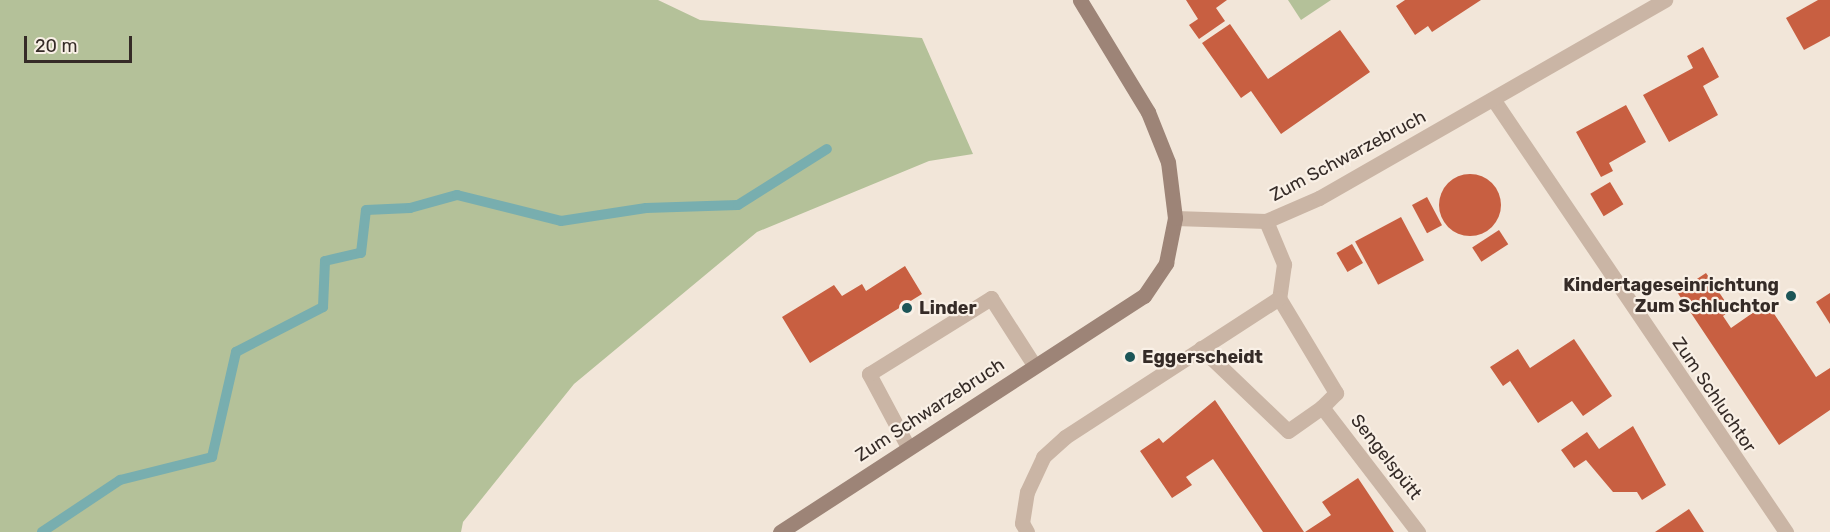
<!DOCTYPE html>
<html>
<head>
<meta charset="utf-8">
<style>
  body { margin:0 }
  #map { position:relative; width:1830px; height:532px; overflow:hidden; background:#f2e6d9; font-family:Rubik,sans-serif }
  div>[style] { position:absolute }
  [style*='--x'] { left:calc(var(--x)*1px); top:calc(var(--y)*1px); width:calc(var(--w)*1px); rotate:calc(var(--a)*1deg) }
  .green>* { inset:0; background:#b4c199 }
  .stream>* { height:10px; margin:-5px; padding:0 5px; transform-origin:5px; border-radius:5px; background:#78aeaf }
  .building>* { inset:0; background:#c85f41; transform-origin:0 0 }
  .round { border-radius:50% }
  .lane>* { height:15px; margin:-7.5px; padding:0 7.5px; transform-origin:7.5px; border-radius:7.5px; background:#cab5a5 }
  .street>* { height:15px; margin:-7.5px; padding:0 7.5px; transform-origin:7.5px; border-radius:7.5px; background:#cab5a5 }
  .secondary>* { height:15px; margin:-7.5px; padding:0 7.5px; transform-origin:7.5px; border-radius:7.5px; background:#9d8477 }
  .dots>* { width:16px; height:16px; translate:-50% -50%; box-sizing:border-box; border:3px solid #f9f0e6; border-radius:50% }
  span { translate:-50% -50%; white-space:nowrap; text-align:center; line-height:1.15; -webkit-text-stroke:4.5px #f9f0e6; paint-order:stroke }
  .street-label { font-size:18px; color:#352b27 }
  .poi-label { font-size:18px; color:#352b27; font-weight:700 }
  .right { translate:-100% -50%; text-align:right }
  .left { translate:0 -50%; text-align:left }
  .scale { position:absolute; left:24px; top:36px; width:108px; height:27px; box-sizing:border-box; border:3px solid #352b27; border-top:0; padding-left:8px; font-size:18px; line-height:21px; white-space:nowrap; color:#352b27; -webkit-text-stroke:4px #f9f0e6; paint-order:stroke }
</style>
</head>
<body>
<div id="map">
  <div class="green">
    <div style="clip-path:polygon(0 0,658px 0,700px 20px,922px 38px,973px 154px,929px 161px,757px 232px,574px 384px,463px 522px,461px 532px,0 532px)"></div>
    <div style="clip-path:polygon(1288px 0,1331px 0,1301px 20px)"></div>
  </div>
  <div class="stream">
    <div style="--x:42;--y:532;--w:94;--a:-33.7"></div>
    <div style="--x:120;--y:480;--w:95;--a:-14"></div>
    <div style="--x:212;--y:457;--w:108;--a:-77.1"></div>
    <div style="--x:236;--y:352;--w:98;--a:-27.3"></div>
    <div style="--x:323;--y:307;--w:46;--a:-87.5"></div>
    <div style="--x:325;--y:261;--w:37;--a:-13"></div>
    <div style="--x:361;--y:253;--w:43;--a:-83.4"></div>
    <div style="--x:366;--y:210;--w:44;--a:-2.6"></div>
    <div style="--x:410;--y:208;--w:49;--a:-15.5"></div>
    <div style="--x:457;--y:195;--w:107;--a:14"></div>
    <div style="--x:561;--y:221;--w:86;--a:-8.7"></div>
    <div style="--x:646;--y:208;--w:92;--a:-1.9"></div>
    <div style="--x:738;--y:205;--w:105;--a:-32.2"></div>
  </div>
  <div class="building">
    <div style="clip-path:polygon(1186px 0,1227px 0,1216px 8px,1225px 21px,1199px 39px,1189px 25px,1198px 19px)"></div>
    <div style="clip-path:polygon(1405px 0,1481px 0,1432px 32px,1428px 26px,1415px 35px,1396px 6px)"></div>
    <div style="clip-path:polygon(1818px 0,1830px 0,1830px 36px,1804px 50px,1786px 18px)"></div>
    <div style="clip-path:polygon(1230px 24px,1268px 79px,1340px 30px,1370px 72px,1281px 134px,1251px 91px,1241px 98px,1202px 43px)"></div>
    <div style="clip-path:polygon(1703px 47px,1719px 77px,1703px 86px,1718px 115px,1669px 142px,1643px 95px,1693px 68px,1687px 56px)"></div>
    <div style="clip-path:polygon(1626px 105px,1646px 142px,1609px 163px,1613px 171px,1601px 177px,1576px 132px)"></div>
    <div class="round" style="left:1439px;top:174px;width:62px;height:62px"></div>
    <div style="left:1610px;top:182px;width:26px;height:23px;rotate:59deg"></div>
    <div style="left:1427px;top:197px;width:32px;height:17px;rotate:62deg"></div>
    <div style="left:1401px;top:217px;width:49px;height:52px;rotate:62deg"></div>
    <div style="left:1499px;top:230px;width:17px;height:32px;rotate:57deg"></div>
    <div style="left:1352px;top:244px;width:22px;height:18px;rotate:60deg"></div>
    <div style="clip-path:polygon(905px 266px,922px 294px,810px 363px,782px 317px,834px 285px,842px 296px,862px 284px,866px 291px)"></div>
    <div style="clip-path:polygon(1706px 273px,1731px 310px,1723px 316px,1731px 328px,1767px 303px,1816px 377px,1830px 368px,1830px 410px,1779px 445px,1677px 292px)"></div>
    <div style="clip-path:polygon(1830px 293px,1830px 324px,1816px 302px)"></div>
    <div style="clip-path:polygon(1574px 339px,1612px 396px,1583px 416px,1572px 401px,1538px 423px,1510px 381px,1503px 386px,1490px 367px,1518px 349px,1530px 368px)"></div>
    <div style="clip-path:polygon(1215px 400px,1304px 532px,1263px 532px,1213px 459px,1186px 477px,1192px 485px,1172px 498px,1140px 451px,1159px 438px,1163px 443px)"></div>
    <div style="clip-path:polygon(1633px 426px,1666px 485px,1642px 500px,1637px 492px,1613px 492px,1586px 460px,1574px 468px,1561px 450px,1587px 432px,1599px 449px)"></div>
    <div style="clip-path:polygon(1358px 478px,1394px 532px,1305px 532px,1331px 515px,1322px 502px)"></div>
    <div style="clip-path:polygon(1689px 509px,1704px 532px,1655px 532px)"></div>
  </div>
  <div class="lane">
    <div style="--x:1266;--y:221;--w:47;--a:67.3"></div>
    <div style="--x:1284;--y:264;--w:34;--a:98"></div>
    <div style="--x:1279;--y:298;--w:111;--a:59"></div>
    <div style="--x:1336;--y:393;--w:20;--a:135"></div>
    <div style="--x:1322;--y:407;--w:158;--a:52.5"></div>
    <div style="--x:1201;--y:348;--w:120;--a:43.7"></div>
    <div style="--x:1288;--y:431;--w:42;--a:-35.2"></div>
    <div style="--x:908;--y:447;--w:83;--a:-118.1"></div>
    <div style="--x:869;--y:374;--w:144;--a:-31.9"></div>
    <div style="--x:991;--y:298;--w:80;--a:57.3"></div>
    <div style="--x:1027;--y:532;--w:10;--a:-119"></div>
    <div style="--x:1022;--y:523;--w:31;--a:-81"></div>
    <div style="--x:1027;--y:492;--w:38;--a:-65"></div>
    <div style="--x:1043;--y:457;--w:30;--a:-42"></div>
    <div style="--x:1065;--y:437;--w:255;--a:-33"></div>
  </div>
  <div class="street">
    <div style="--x:1493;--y:99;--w:523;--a:55.91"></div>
    <div style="--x:1175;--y:218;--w:91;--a:1.9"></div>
    <div style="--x:1266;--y:221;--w:58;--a:-23.5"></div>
    <div style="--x:1319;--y:198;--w:399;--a:-29.8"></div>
  </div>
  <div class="secondary">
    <div style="--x:780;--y:532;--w:434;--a:-33"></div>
    <div style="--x:1144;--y:296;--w:40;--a:-56"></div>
    <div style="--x:1166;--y:263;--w:46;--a:-78.7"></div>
    <div style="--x:1175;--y:218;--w:56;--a:-97.1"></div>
    <div style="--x:1168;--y:162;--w:54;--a:-111.8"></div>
    <div style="--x:1148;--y:112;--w:131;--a:-121.3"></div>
  </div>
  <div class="dots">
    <div style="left:1791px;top:296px;background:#1c5557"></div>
    <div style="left:907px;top:308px;background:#1c5557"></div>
    <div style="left:1130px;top:357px;background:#1c5557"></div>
  </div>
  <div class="street-label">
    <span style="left:1348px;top:156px;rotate:-28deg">Zum Schwarzebruch</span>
    <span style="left:1714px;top:395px;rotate:56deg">Zum Schluchtor</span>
    <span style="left:930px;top:410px;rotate:-33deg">Zum Schwarzebruch</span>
    <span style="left:1386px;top:457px;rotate:52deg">Sengelspütt</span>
  </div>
  <div class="poi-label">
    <span class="right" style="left:1779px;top:296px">Kindertageseinrichtung<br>Zum Schluchtor</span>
    <span class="left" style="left:919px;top:308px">Linder</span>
    <span class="left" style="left:1142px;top:357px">Eggerscheidt</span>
  </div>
  <div class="scale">20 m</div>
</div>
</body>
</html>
